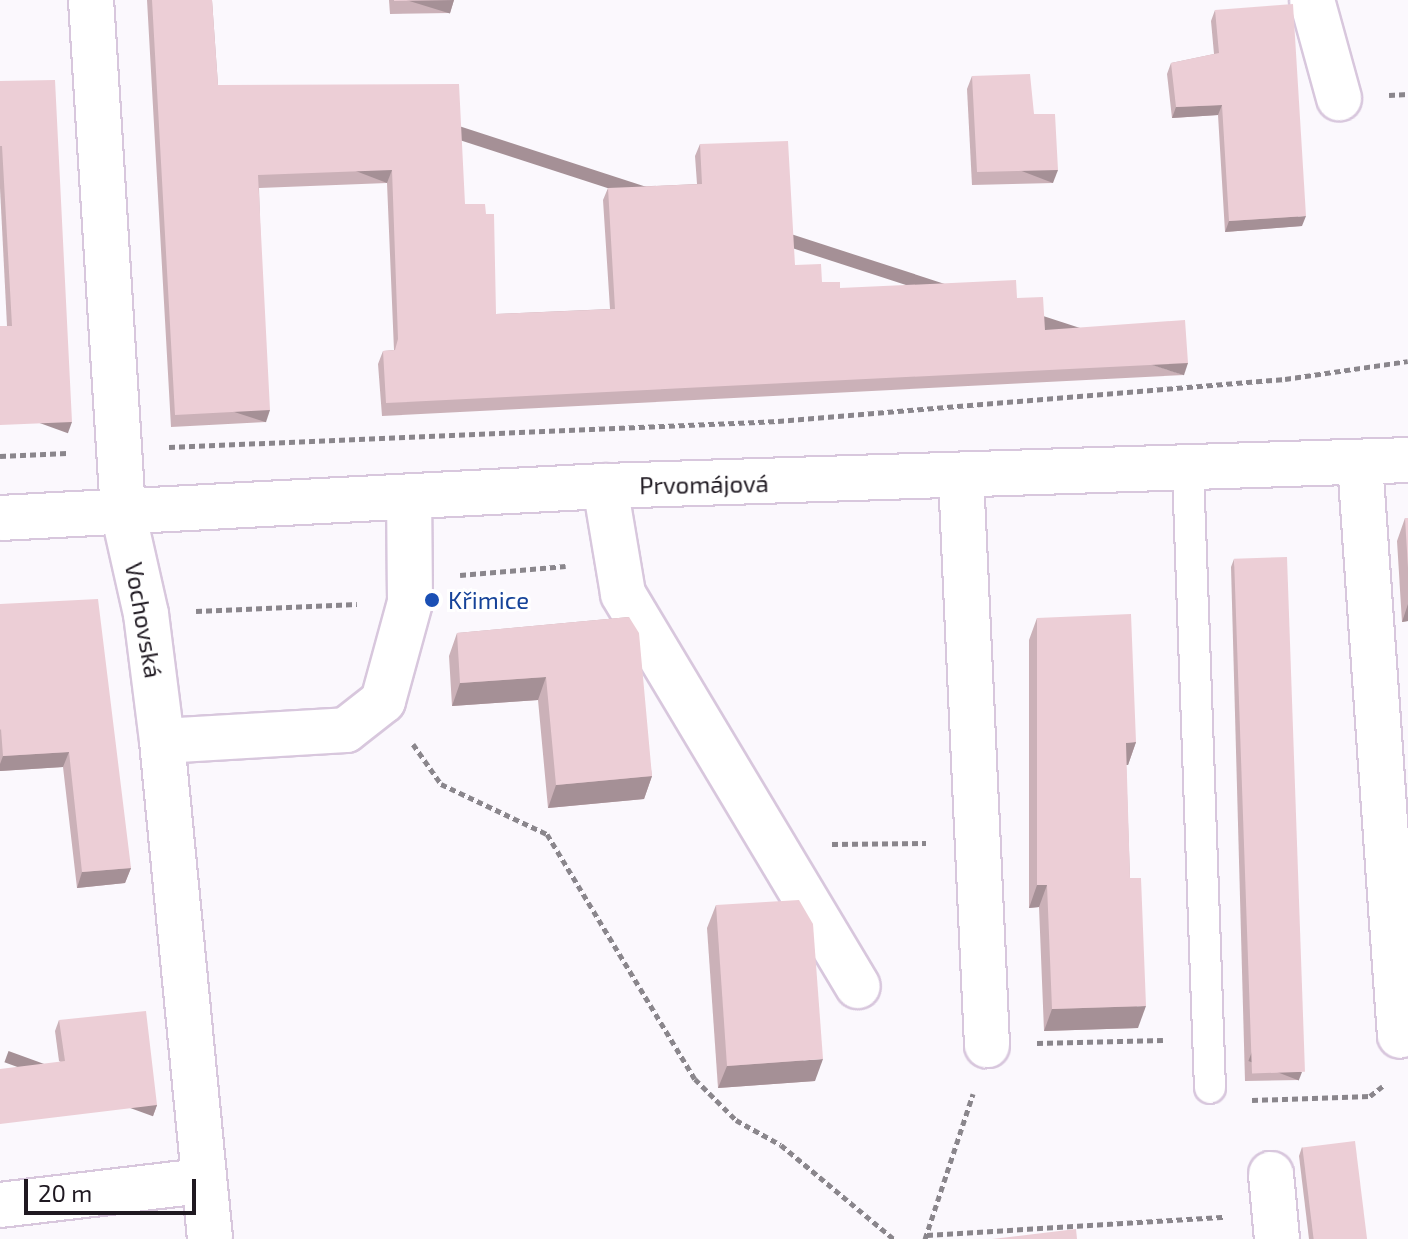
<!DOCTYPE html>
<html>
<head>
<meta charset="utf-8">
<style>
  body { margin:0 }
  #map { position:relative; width:1408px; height:1239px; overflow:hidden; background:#fbf8fd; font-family:"Exo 2",sans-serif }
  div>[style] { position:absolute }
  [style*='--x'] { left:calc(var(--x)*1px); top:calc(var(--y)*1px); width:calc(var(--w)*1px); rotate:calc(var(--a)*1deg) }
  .path>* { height:5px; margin-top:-2.5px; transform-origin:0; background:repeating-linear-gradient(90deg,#8a868c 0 6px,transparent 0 10px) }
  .roads { filter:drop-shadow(2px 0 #d8c7dd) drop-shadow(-2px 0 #d8c7dd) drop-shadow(0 2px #d8c7dd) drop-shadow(0 -2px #d8c7dd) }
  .service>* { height:30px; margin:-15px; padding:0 15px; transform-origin:15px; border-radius:15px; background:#fff }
  .minor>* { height:44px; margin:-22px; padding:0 22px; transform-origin:22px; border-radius:22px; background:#fff }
  .tertiary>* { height:44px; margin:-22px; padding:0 22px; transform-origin:22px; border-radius:22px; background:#fff }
  .wall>* { inset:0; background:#cbb1b8 }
  .shaded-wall>* { inset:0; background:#a59096; transform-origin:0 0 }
  .building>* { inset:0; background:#ecced6; transform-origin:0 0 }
  .dots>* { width:22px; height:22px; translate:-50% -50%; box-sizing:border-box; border:4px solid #fff; border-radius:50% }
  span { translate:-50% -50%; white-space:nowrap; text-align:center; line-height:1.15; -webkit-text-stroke:6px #fff; paint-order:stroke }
  .street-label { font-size:24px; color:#1f1921 }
  .transit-label { font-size:24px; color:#164399 }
  .left { translate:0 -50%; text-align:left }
  .scale { position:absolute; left:24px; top:1179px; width:172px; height:36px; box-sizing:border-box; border:4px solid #1f1921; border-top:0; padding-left:10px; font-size:24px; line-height:28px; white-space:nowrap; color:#1f1921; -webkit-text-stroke:6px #fff; paint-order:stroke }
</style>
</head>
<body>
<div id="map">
  <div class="path">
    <div style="--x:1389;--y:95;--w:19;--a:-3"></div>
    <div style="--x:169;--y:447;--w:610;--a:-2.44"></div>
    <div style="--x:778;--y:421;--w:509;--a:-4.74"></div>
    <div style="--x:1285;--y:379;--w:124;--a:-8.3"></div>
    <div style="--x:0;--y:456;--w:67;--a:-2.6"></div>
    <div style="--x:460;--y:575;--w:106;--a:-4.9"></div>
    <div style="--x:196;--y:611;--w:161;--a:-2.5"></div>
    <div style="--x:413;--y:744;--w:49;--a:55"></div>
    <div style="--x:441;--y:784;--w:117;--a:25.3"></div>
    <div style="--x:547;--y:834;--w:286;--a:58.9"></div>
    <div style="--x:695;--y:1079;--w:58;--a:45"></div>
    <div style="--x:736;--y:1120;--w:51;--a:29.1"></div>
    <div style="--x:781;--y:1145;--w:147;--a:39.8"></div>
    <div style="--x:832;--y:844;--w:94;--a:-0.6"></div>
    <div style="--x:1037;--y:1043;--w:126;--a:-1.4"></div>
    <div style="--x:1252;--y:1100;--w:118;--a:-1.9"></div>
    <div style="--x:1370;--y:1096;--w:16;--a:-38"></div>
    <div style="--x:927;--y:1235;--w:299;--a:-3.5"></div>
    <div style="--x:925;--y:1239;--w:153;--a:-71.7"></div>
  </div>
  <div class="roads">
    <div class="service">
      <div style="--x:1188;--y:471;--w:617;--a:87.96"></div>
    </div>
    <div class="minor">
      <div style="--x:91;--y:0;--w:513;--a:86.42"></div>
      <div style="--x:123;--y:512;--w:105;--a:77.3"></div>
      <div style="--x:146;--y:614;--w:128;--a:82.8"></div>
      <div style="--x:162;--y:741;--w:500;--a:84.49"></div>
      <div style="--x:1312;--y:0;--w:102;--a:74.6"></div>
      <div style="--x:1360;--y:463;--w:574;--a:86.01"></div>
      <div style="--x:961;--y:477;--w:569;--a:87.38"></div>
      <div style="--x:605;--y:486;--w:109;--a:80.5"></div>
      <div style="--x:623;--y:594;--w:457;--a:59.1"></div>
      <div style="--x:162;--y:741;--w:184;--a:-3.4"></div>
      <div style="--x:346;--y:730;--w:47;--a:-38.1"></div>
      <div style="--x:383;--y:701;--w:103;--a:-74.7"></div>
      <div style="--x:410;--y:602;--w:105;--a:-90.5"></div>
      <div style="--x:1271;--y:1174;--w:65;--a:84.7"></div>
      <div style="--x:0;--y:1205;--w:203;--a:-6.8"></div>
    </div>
    <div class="tertiary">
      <div style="--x:0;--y:518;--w:606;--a:-3.03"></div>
      <div style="--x:605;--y:486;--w:803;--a:-1.85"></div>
    </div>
  </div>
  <div class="wall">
    <div style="clip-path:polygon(147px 0,212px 0,218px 85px,465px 204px,496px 314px,610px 309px,603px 200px,608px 188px,697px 184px,695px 156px,700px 144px,795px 265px,822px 282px,840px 288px,1017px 298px,1045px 330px,1184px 375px,382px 416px,378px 364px,383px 351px,394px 350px,387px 183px,259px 188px,266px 422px,171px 427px)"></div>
    <div style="clip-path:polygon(389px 0,454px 0,450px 13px,390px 14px)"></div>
    <div style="clip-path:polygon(1215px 10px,1302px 226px,1225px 232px,1218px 115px,1172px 118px,1167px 74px,1171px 63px,1214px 54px,1211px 21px)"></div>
    <div style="clip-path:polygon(972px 76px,1034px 114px,1053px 183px,972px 185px,967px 89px)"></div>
    <div style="clip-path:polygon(0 81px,68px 433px,7px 326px,0 188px)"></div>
    <div style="clip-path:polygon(1405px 518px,1408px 518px,1408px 621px,1402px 622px,1397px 541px)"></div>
    <div style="clip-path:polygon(1234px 559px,1299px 1080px,1245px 1081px,1231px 567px)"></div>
    <div style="clip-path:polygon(0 604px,131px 868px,125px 883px,77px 888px,63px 767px,0 771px)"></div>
    <div style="clip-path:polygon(629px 617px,652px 776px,644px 799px,548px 808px,538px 700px,452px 706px,449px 656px,457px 633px)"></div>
    <div style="clip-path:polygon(1037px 618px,1136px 742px,1128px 765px,1126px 765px,1130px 878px,1138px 1028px,1044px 1031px,1039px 907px,1029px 908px,1029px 640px)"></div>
    <div style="clip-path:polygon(716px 905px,815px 1081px,718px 1088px,707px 928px)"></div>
    <div style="clip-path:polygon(59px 1020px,157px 1105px,153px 1116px,59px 1061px,55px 1031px)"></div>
    <div style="clip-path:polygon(1302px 1147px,1367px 1239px,1309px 1239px,1299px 1156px)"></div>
  </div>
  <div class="shaded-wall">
    <div style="left:454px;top:0;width:14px;height:60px;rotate:107deg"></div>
    <div style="clip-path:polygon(1222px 105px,1218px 115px,1172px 118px,1176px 107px)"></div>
    <div style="left:392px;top:170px;width:14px;height:134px;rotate:111deg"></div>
    <div style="left:1058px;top:170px;width:14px;height:81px;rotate:111deg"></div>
    <div style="clip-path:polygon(1306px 216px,1302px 226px,1225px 232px,1229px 221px)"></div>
    <div style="left:1188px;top:363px;width:13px;height:803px;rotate:108deg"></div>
    <div style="left:270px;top:410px;width:13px;height:95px;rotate:108deg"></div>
    <div style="left:72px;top:422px;width:12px;height:72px;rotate:110deg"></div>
    <div style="clip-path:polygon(1408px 604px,1408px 621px,1402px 622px)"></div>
    <div style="clip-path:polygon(546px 677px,538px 700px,452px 706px,460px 683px)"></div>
    <div style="clip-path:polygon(1136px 742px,1128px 765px,1118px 765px,1126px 743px)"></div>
    <div style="clip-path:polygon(69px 752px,63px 767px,0 771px,0 764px,3px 756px)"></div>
    <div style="clip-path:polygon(652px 776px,644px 799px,548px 808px,556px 785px)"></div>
    <div style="clip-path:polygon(131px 868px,125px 883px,77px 888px,82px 872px)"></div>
    <div style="clip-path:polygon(1037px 885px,1047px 885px,1039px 907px,1029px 908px)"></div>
    <div style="clip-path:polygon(1146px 1006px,1138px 1028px,1044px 1031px,1052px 1009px)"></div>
    <div style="clip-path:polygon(823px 1059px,815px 1081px,718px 1088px,727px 1066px)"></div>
    <div style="left:1302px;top:1072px;width:9px;height:54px;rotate:111deg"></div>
    <div style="left:157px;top:1105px;width:12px;height:158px;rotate:110deg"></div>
  </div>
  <div class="building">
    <div style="clip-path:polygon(152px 0,212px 0,218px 85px,459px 84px,465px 204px,485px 204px,486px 214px,494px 214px,496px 314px,615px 309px,608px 188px,702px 184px,700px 144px,788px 141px,795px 265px,821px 264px,822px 282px,840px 282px,840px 288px,1016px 280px,1017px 298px,1043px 297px,1045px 330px,1185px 320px,1188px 363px,386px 403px,383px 351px,395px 350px,398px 339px,392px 170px,258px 175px,270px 410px,175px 415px)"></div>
    <div style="clip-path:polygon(394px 0,454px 0,394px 1px)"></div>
    <div style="clip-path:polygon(1293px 4px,1306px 216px,1229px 221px,1222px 105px,1176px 107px,1171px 63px,1219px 53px,1215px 10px)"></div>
    <div style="clip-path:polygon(1030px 74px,1034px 114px,1055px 114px,1058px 170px,977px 172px,972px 76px)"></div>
    <div style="clip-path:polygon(55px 80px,72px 422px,0 425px,0 326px,12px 326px,2px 146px,0 146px,0 81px)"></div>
    <div style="clip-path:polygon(1405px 518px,1408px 518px,1408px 568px)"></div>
    <div style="left:1287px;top:557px;width:515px;height:53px;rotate:88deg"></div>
    <div style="clip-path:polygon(98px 599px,131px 868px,82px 872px,69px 752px,3px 756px,1px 729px,0 730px,0 604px)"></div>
    <div style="clip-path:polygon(1131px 614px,1136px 742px,1126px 743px,1130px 878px,1141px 878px,1146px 1006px,1052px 1009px,1047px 885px,1037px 885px,1037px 618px)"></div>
    <div style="clip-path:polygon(629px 617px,639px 633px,652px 776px,556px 785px,546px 677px,460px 683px,457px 633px)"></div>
    <div style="clip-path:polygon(799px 900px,813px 924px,823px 1059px,727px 1066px,716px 905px)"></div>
    <div style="clip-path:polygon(146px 1011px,157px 1105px,0 1124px,0 1069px,65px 1061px,59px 1020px)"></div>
    <div style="left:1355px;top:1141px;width:99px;height:53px;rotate:83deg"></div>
    <div style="clip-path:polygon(1076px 1229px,1077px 1239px,992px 1239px)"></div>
  </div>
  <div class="dots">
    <div style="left:432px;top:600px;background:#1a4fb4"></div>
  </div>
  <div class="street-label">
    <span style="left:704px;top:484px;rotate:-1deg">Prvomájová</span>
    <span style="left:144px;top:620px;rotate:80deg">Vochovská</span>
  </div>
  <div class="transit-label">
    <span class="left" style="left:448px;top:600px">Křimice</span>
  </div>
  <div class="scale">20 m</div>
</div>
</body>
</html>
